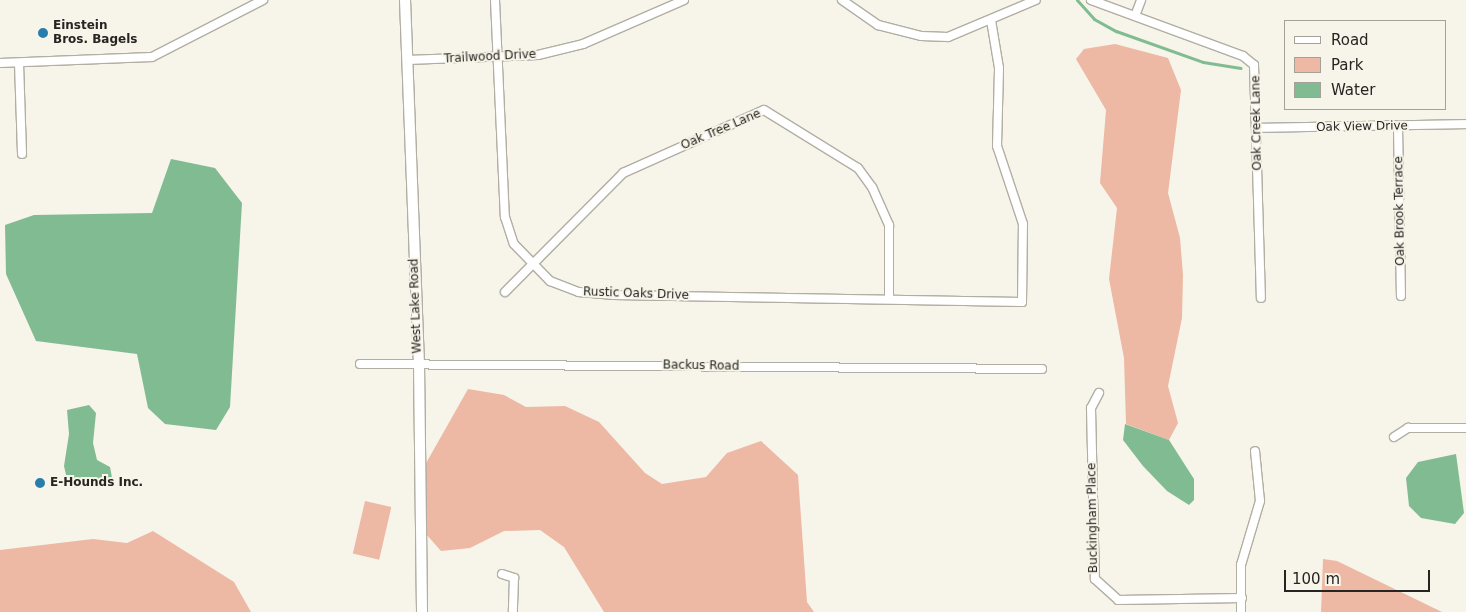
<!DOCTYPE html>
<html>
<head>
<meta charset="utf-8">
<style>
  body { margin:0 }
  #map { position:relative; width:1466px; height:612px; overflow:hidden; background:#f7f4e9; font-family:"DejaVu Sans",sans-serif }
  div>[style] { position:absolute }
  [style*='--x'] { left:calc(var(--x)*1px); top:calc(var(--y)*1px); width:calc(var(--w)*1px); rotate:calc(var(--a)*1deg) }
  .green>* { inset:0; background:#edb8a4; transform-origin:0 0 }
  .water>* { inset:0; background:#81bb92 }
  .stream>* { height:3px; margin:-1.5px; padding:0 1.5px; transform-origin:1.5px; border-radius:1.5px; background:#81bb92 }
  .roads { filter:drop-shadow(1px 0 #b1aea3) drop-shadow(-1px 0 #b1aea3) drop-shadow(0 1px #b1aea3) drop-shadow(0 -1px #b1aea3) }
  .minor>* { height:8px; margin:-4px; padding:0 4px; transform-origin:4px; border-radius:4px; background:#fff }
  .tertiary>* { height:10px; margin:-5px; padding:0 5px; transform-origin:5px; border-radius:5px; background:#fff }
  .dots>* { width:14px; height:14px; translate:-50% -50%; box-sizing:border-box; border:2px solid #f7f4e9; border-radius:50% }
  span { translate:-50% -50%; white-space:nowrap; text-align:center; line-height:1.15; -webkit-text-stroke:4px #f7f4e9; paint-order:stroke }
  .poi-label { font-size:12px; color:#262521; font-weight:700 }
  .left { translate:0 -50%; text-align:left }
  .street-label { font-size:12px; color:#262521 }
  .legend { position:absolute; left:1284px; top:20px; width:162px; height:90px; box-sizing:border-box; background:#f7f4e9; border:1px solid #a3a199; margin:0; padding:6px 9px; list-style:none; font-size:15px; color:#262521 }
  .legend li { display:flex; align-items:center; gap:10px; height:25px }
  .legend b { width:25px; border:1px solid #a3a199 }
  .scale { position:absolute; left:1284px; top:570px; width:146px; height:22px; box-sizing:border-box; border:2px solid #262521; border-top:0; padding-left:6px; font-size:15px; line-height:18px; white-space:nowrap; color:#262521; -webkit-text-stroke:4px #f7f4e9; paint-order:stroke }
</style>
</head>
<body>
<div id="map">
  <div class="green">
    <div style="clip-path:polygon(1115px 44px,1168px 58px,1181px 90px,1168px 193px,1180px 238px,1183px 275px,1182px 318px,1168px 386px,1178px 423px,1169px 440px,1126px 424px,1124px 358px,1109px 279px,1117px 208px,1100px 183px,1106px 110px,1076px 59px,1084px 49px)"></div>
    <div style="clip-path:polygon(468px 389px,504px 395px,526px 407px,565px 406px,599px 422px,645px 473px,662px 484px,706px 477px,727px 453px,761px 441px,798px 475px,807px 602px,814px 612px,604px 612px,564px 547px,540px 530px,504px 531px,470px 548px,441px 551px,426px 534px,425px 465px)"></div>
    <div style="left:365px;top:501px;width:27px;height:54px;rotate:13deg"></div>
    <div style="clip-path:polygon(153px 531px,234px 582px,251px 612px,0 612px,0 550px,93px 539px,127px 543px)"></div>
    <div style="clip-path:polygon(1323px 559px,1337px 561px,1442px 612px,1321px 612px)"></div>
  </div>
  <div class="water">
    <div style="clip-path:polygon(171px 159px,215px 168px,242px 203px,230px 407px,216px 430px,165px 424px,148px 408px,137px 354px,36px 341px,6px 274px,5px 225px,34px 215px,152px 213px)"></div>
    <div style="clip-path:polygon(89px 405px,96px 413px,93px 443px,97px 460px,110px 467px,113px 483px,69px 488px,64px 466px,69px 434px,67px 410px)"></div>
    <div style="clip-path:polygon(1125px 424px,1169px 440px,1194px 479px,1194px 500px,1189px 505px,1167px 491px,1143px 466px,1123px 440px)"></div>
    <div style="clip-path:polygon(1456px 454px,1464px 513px,1455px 524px,1421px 518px,1409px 506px,1406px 478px,1418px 462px)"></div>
  </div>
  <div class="stream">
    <div style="--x:1077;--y:0;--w:25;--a:48"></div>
    <div style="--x:1094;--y:19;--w:25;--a:29"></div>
    <div style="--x:1116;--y:31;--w:92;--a:19.6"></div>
    <div style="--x:1203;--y:62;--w:38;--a:9"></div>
  </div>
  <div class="roads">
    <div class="minor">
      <div style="--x:495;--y:0;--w:217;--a:87.4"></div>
      <div style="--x:505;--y:217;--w:28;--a:72"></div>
      <div style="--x:514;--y:244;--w:52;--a:45.8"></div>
      <div style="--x:550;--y:281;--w:31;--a:21"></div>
      <div style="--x:579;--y:292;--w:35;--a:5"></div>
      <div style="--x:614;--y:295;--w:408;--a:1"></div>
      <div style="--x:1022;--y:302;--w:78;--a:-89.3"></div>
      <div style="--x:1023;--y:224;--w:82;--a:-108.4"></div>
      <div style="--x:997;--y:146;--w:78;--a:-88.5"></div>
      <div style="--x:999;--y:68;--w:49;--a:-99.5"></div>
      <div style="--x:842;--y:0;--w:44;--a:34.8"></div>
      <div style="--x:878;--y:25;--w:44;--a:14.3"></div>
      <div style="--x:921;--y:36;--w:27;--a:2"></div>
      <div style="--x:948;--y:37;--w:95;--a:-22.8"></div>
      <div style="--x:1091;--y:0;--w:162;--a:20.2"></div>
      <div style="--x:1243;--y:56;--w:14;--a:39"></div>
      <div style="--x:1254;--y:65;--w:233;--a:88.3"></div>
      <div style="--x:1135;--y:16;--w:17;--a:-69"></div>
      <div style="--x:407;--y:60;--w:131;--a:-2.2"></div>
      <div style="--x:538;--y:55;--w:46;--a:-13.7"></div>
      <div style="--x:583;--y:44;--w:110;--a:-23.5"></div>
      <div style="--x:0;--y:63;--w:152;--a:-2.3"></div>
      <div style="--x:152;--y:57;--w:125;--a:-27.2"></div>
      <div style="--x:19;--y:63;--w:91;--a:88.1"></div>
      <div style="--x:1398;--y:126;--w:170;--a:89"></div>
      <div style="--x:1257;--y:128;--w:209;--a:-1.1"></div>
      <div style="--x:505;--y:292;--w:168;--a:-45.2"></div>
      <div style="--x:623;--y:173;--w:154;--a:-24.1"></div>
      <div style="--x:764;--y:110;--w:110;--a:31.7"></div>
      <div style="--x:858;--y:168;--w:24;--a:54"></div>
      <div style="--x:872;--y:187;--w:42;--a:65.9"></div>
      <div style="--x:889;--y:225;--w:74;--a:90"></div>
      <div style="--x:360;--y:364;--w:682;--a:0.42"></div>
      <div style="--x:1099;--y:393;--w:17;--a:118"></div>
      <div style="--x:1091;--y:408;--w:171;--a:88.7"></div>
      <div style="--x:1095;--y:579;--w:31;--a:42"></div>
      <div style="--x:1118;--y:600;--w:124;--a:-0.9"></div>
      <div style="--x:1394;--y:437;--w:17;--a:-33"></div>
      <div style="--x:1408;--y:428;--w:58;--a:0"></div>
      <div style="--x:502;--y:574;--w:13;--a:18"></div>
      <div style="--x:514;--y:578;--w:34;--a:92"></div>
      <div style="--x:1241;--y:612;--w:47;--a:-90"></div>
      <div style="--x:1241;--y:565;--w:67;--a:-73.5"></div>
      <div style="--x:1260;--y:501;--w:50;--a:-95.7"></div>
    </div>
    <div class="tertiary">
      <div style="--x:405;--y:0;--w:364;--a:87.8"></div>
      <div style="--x:419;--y:364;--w:248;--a:89.3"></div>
    </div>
  </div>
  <div class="dots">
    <div style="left:43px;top:33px;background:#277ead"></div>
    <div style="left:40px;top:483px;background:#277ead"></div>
  </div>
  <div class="poi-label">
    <span class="left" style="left:53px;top:33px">Einstein<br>Bros. Bagels</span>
    <span class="left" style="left:50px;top:483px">E-Hounds Inc.</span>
  </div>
  <div class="street-label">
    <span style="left:490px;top:57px;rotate:-3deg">Trailwood Drive</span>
    <span style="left:1257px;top:123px;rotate:-91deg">Oak Creek Lane</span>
    <span style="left:1362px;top:127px;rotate:-1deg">Oak View Drive</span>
    <span style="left:721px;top:130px;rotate:-23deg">Oak Tree Lane</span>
    <span style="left:1400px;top:211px;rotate:-91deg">Oak Brook Terrace</span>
    <span style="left:636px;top:294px;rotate:2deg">Rustic Oaks Drive</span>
    <span style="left:416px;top:306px;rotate:-92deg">West Lake Road</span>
    <span style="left:701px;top:366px;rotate:1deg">Backus Road</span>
    <span style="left:1093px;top:518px;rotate:-91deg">Buckingham Place</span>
  </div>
  <ul class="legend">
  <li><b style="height:6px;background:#fff"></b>Road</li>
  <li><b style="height:14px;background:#edb8a4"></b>Park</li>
  <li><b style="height:14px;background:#81bb92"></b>Water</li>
  </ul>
  <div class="scale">100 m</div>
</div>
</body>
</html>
